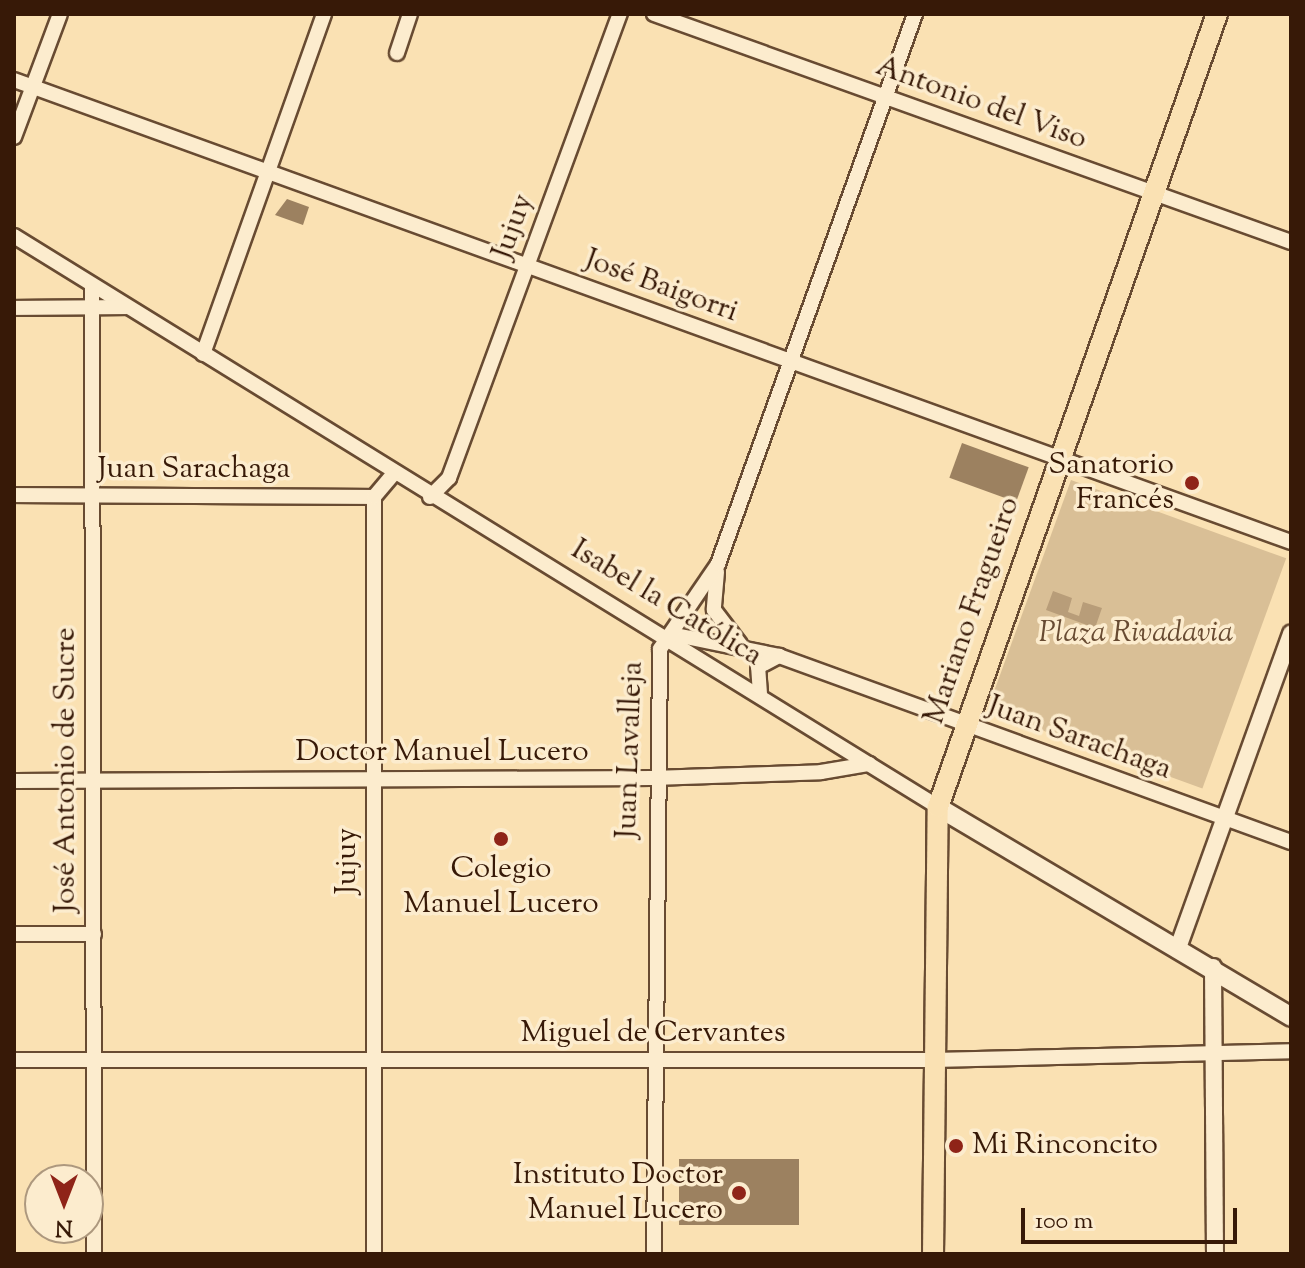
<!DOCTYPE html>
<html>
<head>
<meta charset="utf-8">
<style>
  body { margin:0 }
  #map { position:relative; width:1305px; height:1268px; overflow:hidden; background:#fae1b3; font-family:"Sorts Mill Goudy",serif }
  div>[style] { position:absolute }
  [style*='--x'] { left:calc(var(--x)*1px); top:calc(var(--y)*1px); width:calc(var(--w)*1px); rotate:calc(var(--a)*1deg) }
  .green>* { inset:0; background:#d9bf96; transform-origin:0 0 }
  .water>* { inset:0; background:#b89d79 }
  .building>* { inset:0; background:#9c8160; transform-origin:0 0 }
  .roads { filter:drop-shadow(2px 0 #684b32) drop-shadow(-2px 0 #684b32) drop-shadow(0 2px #684b32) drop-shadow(0 -2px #684b32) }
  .minor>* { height:14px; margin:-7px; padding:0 7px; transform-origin:7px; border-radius:7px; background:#fcecce }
  .tertiary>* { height:16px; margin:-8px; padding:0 8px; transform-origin:8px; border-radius:8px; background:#fcecce }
  .secondary>* { height:18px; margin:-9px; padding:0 9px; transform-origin:9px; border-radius:9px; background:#fcecce }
  .primary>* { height:20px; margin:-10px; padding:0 10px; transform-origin:10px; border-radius:10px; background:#fae1b3 }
  .dots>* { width:22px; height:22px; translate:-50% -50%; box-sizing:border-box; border:4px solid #fcecce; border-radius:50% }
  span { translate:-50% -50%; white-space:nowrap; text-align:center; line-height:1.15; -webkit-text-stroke:7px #fcecce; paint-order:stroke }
  .street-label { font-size:30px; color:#371907 }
  .poi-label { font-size:30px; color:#371907 }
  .right { translate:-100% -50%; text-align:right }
  .left { translate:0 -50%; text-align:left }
  .park-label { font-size:30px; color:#684b32; font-style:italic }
  .frame { position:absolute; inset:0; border:16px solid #371907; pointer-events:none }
  .north { position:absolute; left:24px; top:1164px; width:80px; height:80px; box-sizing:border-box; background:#fcecce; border:2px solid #ad987e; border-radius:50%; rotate:180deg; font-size:22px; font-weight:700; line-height:32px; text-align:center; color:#371907 }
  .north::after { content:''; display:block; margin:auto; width:28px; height:36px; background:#8f2418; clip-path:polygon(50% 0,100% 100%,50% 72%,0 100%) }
  .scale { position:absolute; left:1021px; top:1208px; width:216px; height:36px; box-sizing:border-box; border:4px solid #371907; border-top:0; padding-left:10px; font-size:24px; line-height:28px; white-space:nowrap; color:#371907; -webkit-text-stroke:6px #fcecce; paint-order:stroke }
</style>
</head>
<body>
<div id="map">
  <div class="green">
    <div style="left:1071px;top:480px;width:229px;height:245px;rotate:20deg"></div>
  </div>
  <div class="water">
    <div style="clip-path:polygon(1053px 591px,1072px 598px,1068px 612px,1079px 616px,1083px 602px,1102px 608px,1095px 628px,1046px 610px)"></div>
  </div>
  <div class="building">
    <div style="clip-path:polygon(287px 199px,309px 207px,303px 225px,275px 215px)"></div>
    <div style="left:962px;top:443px;width:71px;height:37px;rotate:20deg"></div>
    <div style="left:679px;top:1159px;width:120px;height:66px"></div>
  </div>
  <div class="roads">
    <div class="minor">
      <div style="--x:654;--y:14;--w:677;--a:19.69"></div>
      <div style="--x:397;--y:53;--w:41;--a:-71.6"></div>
      <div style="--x:14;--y:80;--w:1358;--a:19.89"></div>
      <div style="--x:14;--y:137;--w:131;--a:-69.5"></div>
      <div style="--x:14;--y:236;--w:1086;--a:31.71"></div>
      <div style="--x:92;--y:285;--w:969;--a:89.88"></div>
      <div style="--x:14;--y:308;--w:112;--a:-0.5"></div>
      <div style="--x:203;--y:354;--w:361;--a:-70.4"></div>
      <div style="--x:14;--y:495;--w:360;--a:0.3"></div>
      <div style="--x:430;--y:497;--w:27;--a:-45"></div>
      <div style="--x:449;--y:478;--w:495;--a:-69.8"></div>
      <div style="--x:717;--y:572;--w:38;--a:95"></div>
      <div style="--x:714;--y:610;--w:43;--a:52.6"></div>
      <div style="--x:671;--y:634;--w:110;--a:11.5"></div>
      <div style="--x:779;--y:656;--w:545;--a:19.97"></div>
      <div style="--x:760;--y:694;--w:27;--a:-94"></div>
      <div style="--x:758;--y:667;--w:24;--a:-28"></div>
      <div style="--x:14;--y:781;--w:639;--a:-0.27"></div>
      <div style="--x:653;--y:778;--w:168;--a:-2"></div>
      <div style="--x:821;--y:772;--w:49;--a:-9.5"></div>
      <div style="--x:14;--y:934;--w:80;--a:0"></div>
      <div style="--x:14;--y:1060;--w:919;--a:0"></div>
      <div style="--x:933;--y:1060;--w:358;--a:-1.4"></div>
      <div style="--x:374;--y:1254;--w:757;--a:-90"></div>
      <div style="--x:374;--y:497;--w:30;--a:-50"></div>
      <div style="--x:654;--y:1254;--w:605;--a:-89.43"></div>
      <div style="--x:660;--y:649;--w:103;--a:-55.7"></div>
      <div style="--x:718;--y:564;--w:584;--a:-70.29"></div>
    </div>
    <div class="tertiary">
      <div style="--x:1179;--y:945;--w:331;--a:-70.2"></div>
      <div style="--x:1213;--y:967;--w:287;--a:89.6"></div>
    </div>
    <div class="secondary">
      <div style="--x:938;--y:807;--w:411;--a:30.7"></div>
    </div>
    <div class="primary">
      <div style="--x:933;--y:1254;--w:447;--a:-89.4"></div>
      <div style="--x:938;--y:807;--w:841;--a:-70.62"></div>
    </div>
  </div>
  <div class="dots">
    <div style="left:1192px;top:483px;background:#8f2418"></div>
    <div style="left:501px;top:839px;background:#8f2418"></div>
    <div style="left:956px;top:1146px;background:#8f2418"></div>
    <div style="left:739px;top:1193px;background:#8f2418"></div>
  </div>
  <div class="street-label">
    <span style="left:981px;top:104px;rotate:20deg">Antonio del Viso</span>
    <span style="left:514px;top:227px;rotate:-70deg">Jujuy</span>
    <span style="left:661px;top:287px;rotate:20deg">José Baigorri</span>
    <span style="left:194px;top:470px">Juan Sarachaga</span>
    <span style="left:666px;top:604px;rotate:31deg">Isabel la Católica</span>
    <span style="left:973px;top:611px;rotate:-71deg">Mariano Fragueiro</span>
    <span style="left:1079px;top:739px;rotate:20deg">Juan Sarachaga</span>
    <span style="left:631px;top:750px;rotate:-88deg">Juan Lavalleja</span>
    <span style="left:442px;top:753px">Doctor Manuel Lucero</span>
    <span style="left:67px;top:770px;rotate:-90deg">José Antonio de Sucre</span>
    <span style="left:348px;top:861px;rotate:-90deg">Jujuy</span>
    <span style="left:653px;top:1034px">Miguel de Cervantes</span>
  </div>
  <div class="poi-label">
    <span class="right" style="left:1174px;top:483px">Sanatorio<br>Francés</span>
    <span style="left:501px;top:887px">Colegio<br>Manuel Lucero</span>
    <span class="left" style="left:972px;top:1146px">Mi Rinconcito</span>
    <span class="right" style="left:723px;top:1193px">Instituto Doctor<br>Manuel Lucero</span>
  </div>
  <div class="park-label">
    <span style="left:1136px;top:634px">Plaza Rivadavia</span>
  </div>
  <div class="frame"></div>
  <div class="north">N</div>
  <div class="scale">100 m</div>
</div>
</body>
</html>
